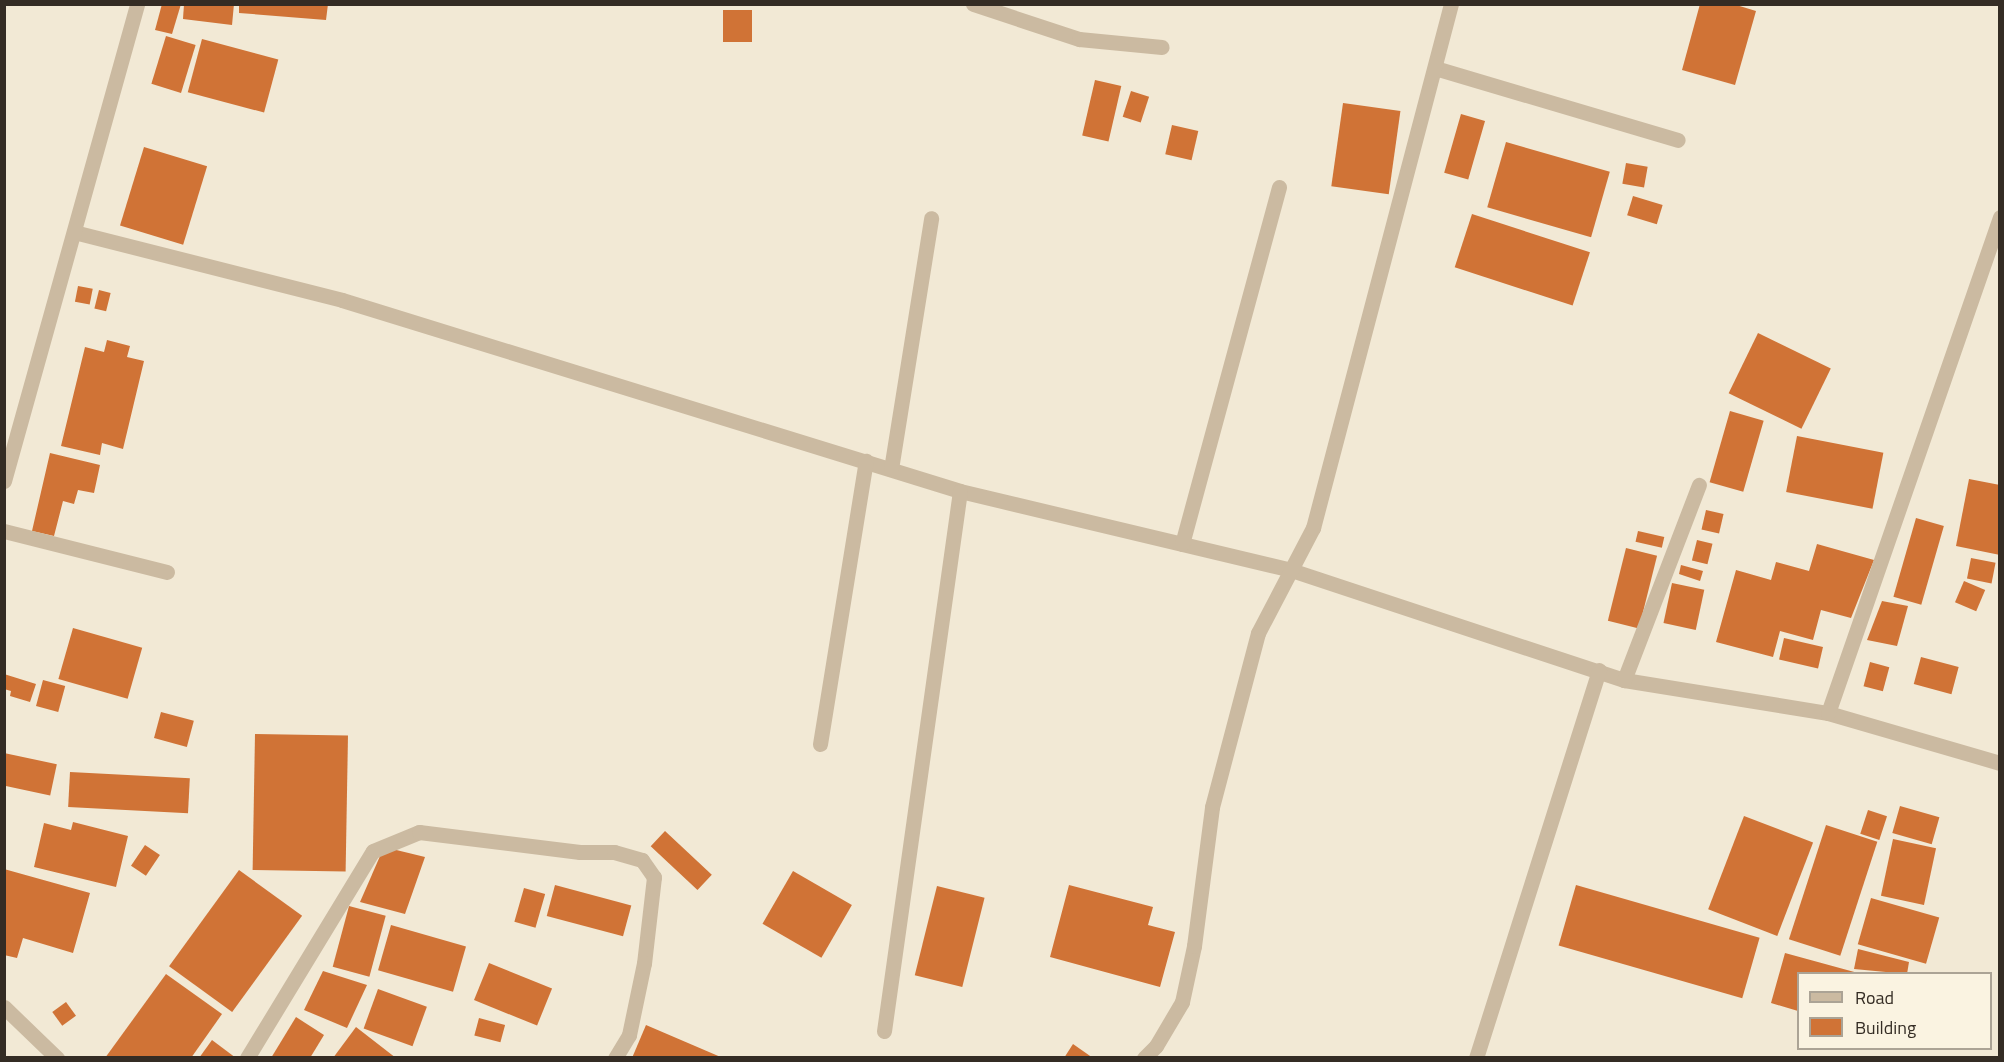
<!DOCTYPE html>
<html>
<head>
<meta charset="utf-8">
<style>
  body { margin:0 }
  #map { position:relative; width:2004px; height:1062px; overflow:hidden; background:#f2e9d5; font-family:"Titillium Web",sans-serif }
  div>[style] { position:absolute }
  [style*='--x'] { left:calc(var(--x)*1px); top:calc(var(--y)*1px); width:calc(var(--w)*1px); rotate:calc(var(--a)*1deg) }
  .building>* { inset:0; background:#d07336; transform-origin:0 0 }
  .minor>* { height:15px; margin:-7.5px; padding:0 7.5px; transform-origin:7.5px; border-radius:7.5px; background:#cbbaa1 }
  span { translate:-50% -50%; white-space:nowrap; text-align:center; line-height:1.15; -webkit-text-stroke:6px #faf3e1; paint-order:stroke }
  .frame { position:absolute; inset:0; border:6px solid #342c24; pointer-events:none }
  .legend { position:absolute; left:1797px; top:972px; width:195px; height:78px; box-sizing:border-box; background:#faf3e1; border:2px solid #aba395; margin:0; padding:8px 10px; list-style:none; font-size:18px; color:#342c24 }
  .legend li { display:flex; align-items:center; gap:12px; height:30px }
  .legend b { width:30px; border:2px solid #aba395 }
</style>
</head>
<body>
<div id="map">
  <div class="building">
    <div style="clip-path:polygon(162px 4px,181px 4px,172px 34px,155px 30px)"></div>
    <div style="clip-path:polygon(184px 4px,234px 4px,232px 25px,183px 19px)"></div>
    <div style="clip-path:polygon(239px 4px,328px 4px,326px 20px,239px 13px)"></div>
    <div style="clip-path:polygon(1700px 4px,1733px 4px,1756px 11px,1735px 85px,1682px 70px)"></div>
    <div style="left:723px;top:10px;width:29px;height:32px"></div>
    <div style="left:166px;top:36px;width:31px;height:50px;rotate:17deg"></div>
    <div style="left:202px;top:39px;width:79px;height:55px;rotate:15deg"></div>
    <div style="left:1095px;top:80px;width:27px;height:57px;rotate:13deg"></div>
    <div style="left:1131px;top:91px;width:19px;height:27px;rotate:18deg"></div>
    <div style="left:1343px;top:103px;width:58px;height:84px;rotate:8deg"></div>
    <div style="left:1461px;top:114px;width:25px;height:61px;rotate:16deg"></div>
    <div style="left:1172px;top:125px;width:27px;height:30px;rotate:13deg"></div>
    <div style="left:1506px;top:142px;width:108px;height:68px;rotate:16deg"></div>
    <div style="left:144px;top:147px;width:66px;height:82px;rotate:17deg"></div>
    <div style="left:1626px;top:163px;width:22px;height:21px;rotate:10deg"></div>
    <div style="left:1633px;top:196px;width:31px;height:20px;rotate:17deg"></div>
    <div style="left:1472px;top:214px;width:124px;height:56px;rotate:18deg"></div>
    <div style="left:78px;top:286px;width:15px;height:16px;rotate:11deg"></div>
    <div style="left:99px;top:290px;width:12px;height:19px;rotate:14deg"></div>
    <div style="left:1758px;top:333px;width:81px;height:67px;rotate:26deg"></div>
    <div style="clip-path:polygon(107px 340px,130px 346px,127px 357px,144px 361px,123px 449px,102px 443px,100px 455px,61px 446px,85px 347px,104px 352px)"></div>
    <div style="left:1730px;top:411px;width:35px;height:74px;rotate:16deg"></div>
    <div style="left:1797px;top:436px;width:88px;height:57px;rotate:11deg"></div>
    <div style="clip-path:polygon(50px 453px,100px 465px,94px 493px,78px 490px,74px 504px,63px 501px,54px 536px,32px 531px)"></div>
    <div style="clip-path:polygon(1969px 479px,2000px 485px,2000px 555px,1956px 546px)"></div>
    <div style="left:1706px;top:510px;width:18px;height:20px;rotate:13deg"></div>
    <div style="left:1916px;top:518px;width:29px;height:82px;rotate:16deg"></div>
    <div style="left:1638px;top:531px;width:27px;height:11px;rotate:13deg"></div>
    <div style="left:1697px;top:540px;width:16px;height:21px;rotate:14deg"></div>
    <div style="clip-path:polygon(1817px 544px,1874px 560px,1851px 618px,1821px 610px,1813px 640px,1780px 631px,1773px 657px,1716px 642px,1736px 570px,1771px 580px,1776px 562px,1809px 571px)"></div>
    <div style="left:1626px;top:548px;width:32px;height:75px;rotate:14deg"></div>
    <div style="left:1971px;top:558px;width:25px;height:21px;rotate:11deg"></div>
    <div style="clip-path:polygon(1681px 565px,1703px 571px,1700px 581px,1679px 574px)"></div>
    <div style="left:1964px;top:581px;width:23px;height:23px;rotate:23deg"></div>
    <div style="left:1672px;top:583px;width:33px;height:41px;rotate:12deg"></div>
    <div style="clip-path:polygon(1882px 601px,1908px 606px,1897px 646px,1867px 640px)"></div>
    <div style="left:73px;top:628px;width:72px;height:53px;rotate:16deg"></div>
    <div style="left:1784px;top:638px;width:40px;height:22px;rotate:13deg"></div>
    <div style="left:1921px;top:657px;width:39px;height:28px;rotate:15deg"></div>
    <div style="left:1870px;top:662px;width:20px;height:25px;rotate:15deg"></div>
    <div style="clip-path:polygon(4px 674px,36px 684px,30px 702px,10px 696px,11px 691px,4px 689px)"></div>
    <div style="left:43px;top:680px;width:23px;height:27px;rotate:15deg"></div>
    <div style="left:161px;top:712px;width:34px;height:27px;rotate:15deg"></div>
    <div style="left:255px;top:734px;width:93px;height:136px;rotate:1deg"></div>
    <div style="left:4px;top:753px;width:54px;height:32px;rotate:12deg"></div>
    <div style="left:70px;top:772px;width:120px;height:35px;rotate:3deg"></div>
    <div style="left:1900px;top:806px;width:41px;height:28px;rotate:16deg"></div>
    <div style="left:1868px;top:810px;width:20px;height:25px;rotate:18deg"></div>
    <div style="left:1744px;top:816px;width:74px;height:100px;rotate:21deg"></div>
    <div style="clip-path:polygon(73px 822px,128px 836px,116px 887px,34px 867px,44px 823px,71px 830px)"></div>
    <div style="left:1826px;top:825px;width:54px;height:120px;rotate:18deg"></div>
    <div style="left:665px;top:831px;width:64px;height:21px;rotate:43deg"></div>
    <div style="left:1893px;top:839px;width:44px;height:58px;rotate:12deg"></div>
    <div style="left:145px;top:845px;width:18px;height:25px;rotate:34deg"></div>
    <div style="clip-path:polygon(384px 847px,425px 857px,405px 914px,360px 902px)"></div>
    <div style="clip-path:polygon(4px 869px,90px 893px,73px 953px,23px 938px,17px 958px,4px 955px)"></div>
    <div style="left:239px;top:870px;width:78px;height:119px;rotate:36deg"></div>
    <div style="left:793px;top:871px;width:68px;height:61px;rotate:30deg"></div>
    <div style="left:555px;top:885px;width:79px;height:32px;rotate:15deg"></div>
    <div style="clip-path:polygon(1069px 885px,1153px 907px,1148px 925px,1175px 932px,1160px 987px,1050px 957px)"></div>
    <div style="left:1576px;top:885px;width:191px;height:63px;rotate:16deg"></div>
    <div style="left:937px;top:886px;width:49px;height:92px;rotate:14deg"></div>
    <div style="left:524px;top:888px;width:22px;height:35px;rotate:16deg"></div>
    <div style="left:1871px;top:898px;width:71px;height:48px;rotate:16deg"></div>
    <div style="left:349px;top:906px;width:38px;height:63px;rotate:15deg"></div>
    <div style="left:391px;top:925px;width:78px;height:47px;rotate:16deg"></div>
    <div style="clip-path:polygon(1858px 949px,1909px 962px,1907px 974px,1854px 969px)"></div>
    <div style="clip-path:polygon(1785px 953px,1858px 973px,1858px 974px,1798px 974px,1798px 1011px,1771px 1003px)"></div>
    <div style="left:489px;top:963px;width:68px;height:40px;rotate:22deg"></div>
    <div style="clip-path:polygon(323px 971px,367px 985px,347px 1028px,304px 1010px)"></div>
    <div style="clip-path:polygon(166px 974px,222px 1014px,191px 1058px,105px 1058px)"></div>
    <div style="left:378px;top:989px;width:52px;height:42px;rotate:20deg"></div>
    <div style="left:66px;top:1002px;width:17px;height:17px;rotate:54deg"></div>
    <div style="clip-path:polygon(296px 1017px,324px 1035px,310px 1058px,271px 1058px)"></div>
    <div style="left:479px;top:1018px;width:27px;height:18px;rotate:15deg"></div>
    <div style="clip-path:polygon(646px 1025px,723px 1058px,632px 1058px)"></div>
    <div style="clip-path:polygon(356px 1027px,396px 1058px,333px 1058px)"></div>
    <div style="clip-path:polygon(212px 1040px,236px 1058px,199px 1058px)"></div>
    <div style="clip-path:polygon(1073px 1044px,1093px 1058px,1064px 1058px)"></div>
  </div>
  <div class="minor">
    <div style="--x:973;--y:4;--w:112;--a:18.3"></div>
    <div style="--x:1079;--y:39;--w:83;--a:5.5"></div>
    <div style="--x:1435;--y:68;--w:253;--a:16.5"></div>
    <div style="--x:74;--y:232;--w:276;--a:14.2"></div>
    <div style="--x:342;--y:300;--w:647;--a:17.17"></div>
    <div style="--x:960;--y:491;--w:340;--a:13.4"></div>
    <div style="--x:1291;--y:570;--w:351;--a:18.3"></div>
    <div style="--x:1624;--y:680;--w:207;--a:9.2"></div>
    <div style="--x:1828;--y:713;--w:179;--a:16.2"></div>
    <div style="--x:891;--y:469;--w:254;--a:-80.9"></div>
    <div style="--x:4;--y:481;--w:495;--a:-74.4"></div>
    <div style="--x:4;--y:531;--w:168;--a:14.1"></div>
    <div style="--x:1182;--y:544;--w:370;--a:-74.8"></div>
    <div style="--x:1624;--y:680;--w:209;--a:-69"></div>
    <div style="--x:1828;--y:713;--w:525;--a:-70.87"></div>
    <div style="--x:820;--y:744;--w:287;--a:-80.8"></div>
    <div style="--x:4;--y:1007;--w:74;--a:43.9"></div>
    <div style="--x:884;--y:1031;--w:545;--a:-81.99"></div>
    <div style="--x:247;--y:1058;--w:242;--a:-58.7"></div>
    <div style="--x:373;--y:851;--w:50;--a:-22.4"></div>
    <div style="--x:419;--y:832;--w:162;--a:7.1"></div>
    <div style="--x:580;--y:852;--w:34;--a:0"></div>
    <div style="--x:614;--y:852;--w:29;--a:16"></div>
    <div style="--x:642;--y:860;--w:21;--a:55"></div>
    <div style="--x:654;--y:877;--w:87;--a:96.6"></div>
    <div style="--x:644;--y:963;--w:74;--a:101.8"></div>
    <div style="--x:629;--y:1035;--w:27;--a:121"></div>
    <div style="--x:1144;--y:1058;--w:17;--a:-45"></div>
    <div style="--x:1156;--y:1046;--w:51;--a:-59.4"></div>
    <div style="--x:1182;--y:1002;--w:57;--a:-77.9"></div>
    <div style="--x:1194;--y:946;--w:140;--a:-82.6"></div>
    <div style="--x:1212;--y:807;--w:180;--a:-75.2"></div>
    <div style="--x:1258;--y:633;--w:119;--a:-62.4"></div>
    <div style="--x:1313;--y:528;--w:542;--a:-75.25"></div>
    <div style="--x:1476;--y:1058;--w:407;--a:-72.4"></div>
  </div>
  <div class="frame"></div>
  <ul class="legend">
  <li><b style="height:8px;background:#cbbaa1"></b>Road</li>
  <li><b style="height:16px;background:#d07336"></b>Building</li>
  </ul>
</div>
</body>
</html>
